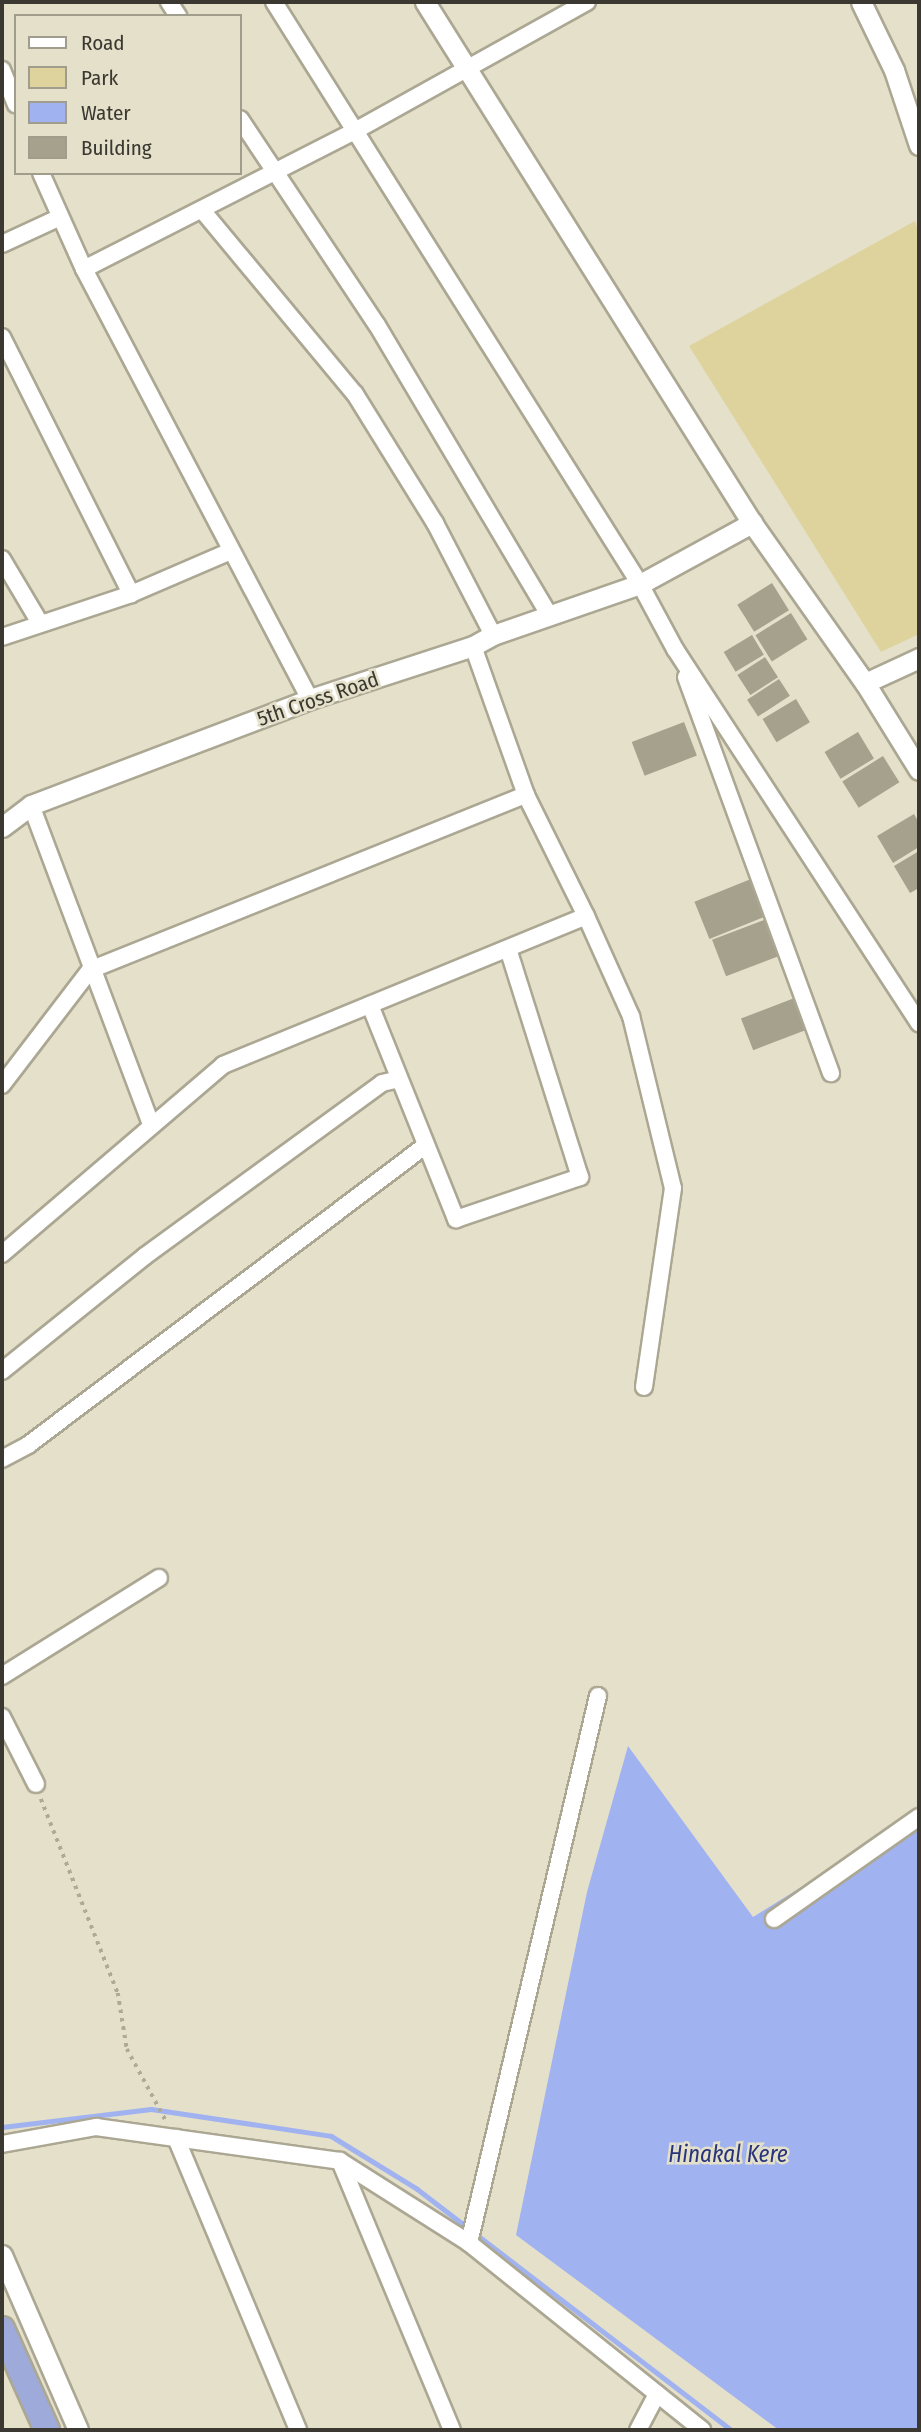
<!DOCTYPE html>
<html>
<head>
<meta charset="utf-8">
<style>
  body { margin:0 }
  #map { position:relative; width:921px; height:2432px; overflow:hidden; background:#e4e0ca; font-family:"Fira Sans Condensed",sans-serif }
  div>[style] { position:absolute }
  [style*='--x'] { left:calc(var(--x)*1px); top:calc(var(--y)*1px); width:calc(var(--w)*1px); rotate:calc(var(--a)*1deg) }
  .green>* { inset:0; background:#ded39d }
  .water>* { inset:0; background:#a1b2f0 }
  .stream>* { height:5px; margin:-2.5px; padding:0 2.5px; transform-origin:2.5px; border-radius:2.5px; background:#a1b2f0 }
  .building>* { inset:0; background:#a5a18d; transform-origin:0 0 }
  .path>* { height:3.5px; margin-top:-1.75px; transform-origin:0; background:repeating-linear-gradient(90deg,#adaa98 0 3.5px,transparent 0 8.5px) }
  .roads { filter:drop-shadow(2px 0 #aba793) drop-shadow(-2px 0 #aba793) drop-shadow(0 2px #aba793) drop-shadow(0 -2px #aba793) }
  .minor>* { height:16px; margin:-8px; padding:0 8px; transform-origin:8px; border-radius:8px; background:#fff }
  .tertiary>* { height:19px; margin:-9.5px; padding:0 9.5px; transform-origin:9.5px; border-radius:9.5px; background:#fff }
  .trunk>* { height:24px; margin:-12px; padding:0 12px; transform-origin:12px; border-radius:12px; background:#9eaada }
  span { translate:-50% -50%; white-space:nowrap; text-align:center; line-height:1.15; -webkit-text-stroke:5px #e4e0ca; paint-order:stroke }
  .street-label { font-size:21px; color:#3a3830 }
  .water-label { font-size:23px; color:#28347b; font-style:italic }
  .frame { position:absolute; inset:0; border:4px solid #3a3830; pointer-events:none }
  .legend { position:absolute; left:14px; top:14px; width:228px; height:161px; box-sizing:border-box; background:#e4e0ca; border:2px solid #a09d8c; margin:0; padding:9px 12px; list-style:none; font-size:21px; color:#3a3830 }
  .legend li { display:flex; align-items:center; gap:14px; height:35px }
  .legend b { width:35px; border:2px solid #a09d8c }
</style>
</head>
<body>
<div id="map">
  <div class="green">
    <div style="clip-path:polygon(915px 221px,919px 234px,919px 634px,881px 652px,689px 346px)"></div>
  </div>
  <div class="water">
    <div style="clip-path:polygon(628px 1746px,753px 1917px,919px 1814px,919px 2430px,779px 2430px,516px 2235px,587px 1892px)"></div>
  </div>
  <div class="stream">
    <div style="--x:2;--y:2127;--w:150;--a:-6.9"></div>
    <div style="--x:151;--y:2109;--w:182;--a:8.5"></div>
    <div style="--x:331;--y:2136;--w:101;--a:31.6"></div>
    <div style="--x:417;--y:2189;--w:396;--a:37.5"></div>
  </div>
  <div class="building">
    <div style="left:772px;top:583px;width:32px;height:41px;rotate:58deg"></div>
    <div style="left:791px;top:613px;width:31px;height:42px;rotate:58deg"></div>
    <div style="left:752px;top:635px;width:23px;height:33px;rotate:59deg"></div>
    <div style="left:765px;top:657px;width:24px;height:33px;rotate:57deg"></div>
    <div style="left:779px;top:679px;width:20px;height:38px;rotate:57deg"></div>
    <div style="left:796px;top:699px;width:27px;height:39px;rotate:59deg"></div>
    <div style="left:684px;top:722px;width:36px;height:56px;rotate:69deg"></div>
    <div style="left:858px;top:732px;width:31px;height:39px;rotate:59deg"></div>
    <div style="left:883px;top:756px;width:31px;height:48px;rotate:58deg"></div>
    <div style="clip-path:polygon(914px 814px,919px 823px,919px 847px,893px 863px,877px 836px)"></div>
    <div style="clip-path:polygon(919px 851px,919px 888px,910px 893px,894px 866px)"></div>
    <div style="left:751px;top:879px;width:40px;height:61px;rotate:68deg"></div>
    <div style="left:769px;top:918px;width:39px;height:61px;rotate:69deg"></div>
    <div style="left:797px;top:997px;width:34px;height:60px;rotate:69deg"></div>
  </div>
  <div class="path">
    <div style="--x:41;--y:1799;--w:209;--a:68.4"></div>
    <div style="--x:118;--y:1993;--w:57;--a:80.9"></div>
    <div style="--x:127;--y:2049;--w:80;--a:61.5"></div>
  </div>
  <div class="roads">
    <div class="minor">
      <div style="--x:169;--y:2;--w:17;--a:57"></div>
      <div style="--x:274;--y:2;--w:688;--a:57.84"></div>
      <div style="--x:640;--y:584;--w:74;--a:61.7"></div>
      <div style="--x:675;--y:649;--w:447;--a:56.9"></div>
      <div style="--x:2;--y:70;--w:37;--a:68"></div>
      <div style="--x:240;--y:119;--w:247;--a:56.4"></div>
      <div style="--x:377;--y:325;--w:337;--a:59.3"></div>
      <div style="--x:41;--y:173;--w:105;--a:65.9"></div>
      <div style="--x:84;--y:269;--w:486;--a:62.3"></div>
      <div style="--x:202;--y:210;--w:239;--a:50.3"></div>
      <div style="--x:355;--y:394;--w:152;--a:58.2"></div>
      <div style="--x:435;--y:523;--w:126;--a:62.6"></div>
      <div style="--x:2;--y:244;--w:62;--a:-24.9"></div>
      <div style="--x:84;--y:269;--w:302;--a:-27"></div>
      <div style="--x:353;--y:132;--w:268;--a:-29.1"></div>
      <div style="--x:2;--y:337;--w:288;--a:63.3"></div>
      <div style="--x:2;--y:559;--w:74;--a:59.3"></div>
      <div style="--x:2;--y:637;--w:136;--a:-18.4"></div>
      <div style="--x:131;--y:594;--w:109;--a:-23.3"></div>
      <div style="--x:686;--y:677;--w:422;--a:69.9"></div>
      <div style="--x:31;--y:805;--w:342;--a:69.4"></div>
      <div style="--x:586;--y:916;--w:110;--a:65.8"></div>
      <div style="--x:631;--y:1016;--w:177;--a:76.3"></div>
      <div style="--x:673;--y:1188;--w:201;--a:98.3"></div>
      <div style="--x:370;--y:1005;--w:231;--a:68.1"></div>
      <div style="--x:456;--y:1219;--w:131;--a:-18.7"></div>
      <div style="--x:580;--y:1177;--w:239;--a:-107.5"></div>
      <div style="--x:2;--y:1085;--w:145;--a:-52.6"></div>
      <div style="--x:90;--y:970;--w:470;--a:-21.9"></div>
      <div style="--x:2;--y:1254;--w:291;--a:-40.5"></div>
      <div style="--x:223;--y:1065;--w:392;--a:-22.3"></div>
      <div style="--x:586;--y:916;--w:135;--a:-116.4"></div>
      <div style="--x:526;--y:795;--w:158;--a:-109.6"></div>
      <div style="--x:2;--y:1371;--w:184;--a:-38.8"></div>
      <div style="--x:145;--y:1256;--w:293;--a:-36.1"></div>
      <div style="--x:382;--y:1083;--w:17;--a:-13"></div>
      <div style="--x:2;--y:1459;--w:30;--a:-28"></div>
      <div style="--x:28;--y:1445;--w:497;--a:-37"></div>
      <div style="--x:2;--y:1676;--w:185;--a:-32"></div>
      <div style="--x:2;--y:1717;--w:75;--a:63.1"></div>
      <div style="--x:774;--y:1919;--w:177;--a:-35.1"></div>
      <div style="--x:176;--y:2138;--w:316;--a:67.3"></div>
      <div style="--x:2;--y:2144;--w:96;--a:-10.3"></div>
      <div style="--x:96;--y:2127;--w:246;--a:7.9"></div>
      <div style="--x:340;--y:2161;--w:153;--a:32.4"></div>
      <div style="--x:469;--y:2243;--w:299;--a:38.7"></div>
      <div style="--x:340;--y:2161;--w:291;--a:67.4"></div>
      <div style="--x:469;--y:2243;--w:562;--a:-76.73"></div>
      <div style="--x:638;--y:2430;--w:41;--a:-62.2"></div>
    </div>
    <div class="tertiary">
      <div style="--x:425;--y:2;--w:615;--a:57.89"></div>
      <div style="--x:752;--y:523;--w:196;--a:54.8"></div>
      <div style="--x:865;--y:683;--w:102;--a:58.2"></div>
      <div style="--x:861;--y:2;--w:76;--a:64.1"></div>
      <div style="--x:894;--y:70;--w:79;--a:71.6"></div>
      <div style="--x:865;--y:683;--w:60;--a:-24.8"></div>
      <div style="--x:2;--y:827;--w:36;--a:-37"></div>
      <div style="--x:31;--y:805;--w:298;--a:-20.8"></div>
      <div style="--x:310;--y:699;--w:171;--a:-18"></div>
      <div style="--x:473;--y:646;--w:23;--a:-29"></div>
      <div style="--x:493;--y:635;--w:156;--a:-19.1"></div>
      <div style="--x:640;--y:584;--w:128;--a:-28.6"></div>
      <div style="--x:2;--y:2255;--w:191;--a:66.5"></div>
    </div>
    <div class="trunk">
      <div style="--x:2;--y:2329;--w:111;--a:66"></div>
    </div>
  </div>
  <div class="street-label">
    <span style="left:318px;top:699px;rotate:-19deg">5th Cross Road</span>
  </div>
  <div class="water-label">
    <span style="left:728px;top:2154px">Hinakal Kere</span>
  </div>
  <div class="frame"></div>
  <ul class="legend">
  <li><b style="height:9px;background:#fff"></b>Road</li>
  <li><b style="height:19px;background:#ded39d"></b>Park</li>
  <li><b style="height:19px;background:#a1b2f0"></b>Water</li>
  <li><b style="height:19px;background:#a5a18d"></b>Building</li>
  </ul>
</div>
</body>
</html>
